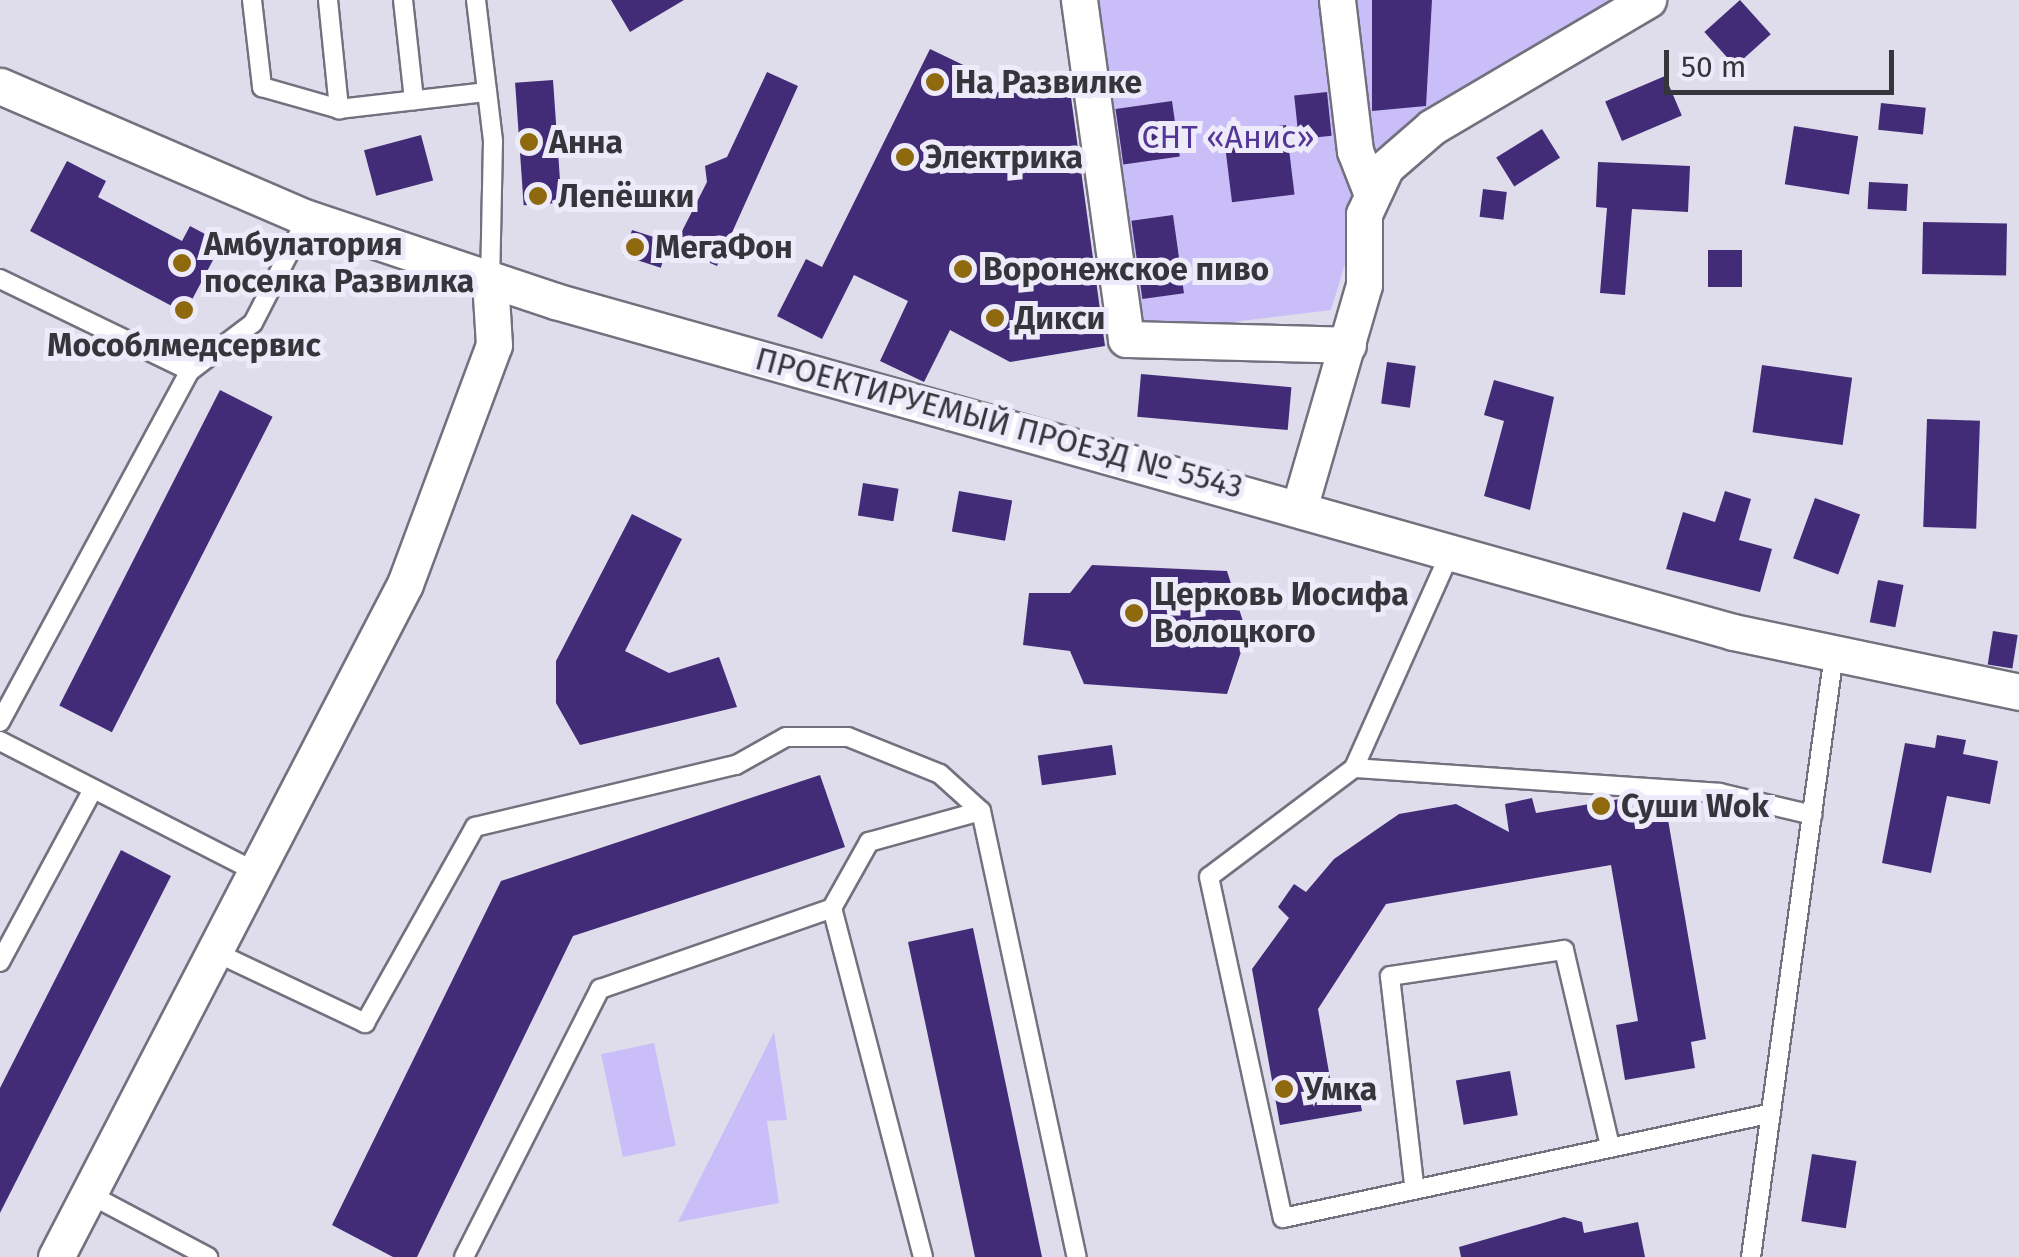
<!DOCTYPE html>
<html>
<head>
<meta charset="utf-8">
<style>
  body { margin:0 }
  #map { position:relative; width:2019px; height:1257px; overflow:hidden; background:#dfddec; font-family:"Fira Sans",sans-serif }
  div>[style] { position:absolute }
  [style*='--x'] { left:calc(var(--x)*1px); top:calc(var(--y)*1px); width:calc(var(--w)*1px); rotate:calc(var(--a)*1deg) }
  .green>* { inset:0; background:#c9bef8; transform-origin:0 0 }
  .building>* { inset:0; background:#422c77; transform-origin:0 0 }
  .roads { filter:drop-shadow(2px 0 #73717e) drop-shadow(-2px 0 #73717e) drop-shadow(0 2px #73717e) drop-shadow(0 -2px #73717e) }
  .lane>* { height:18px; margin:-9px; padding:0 9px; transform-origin:9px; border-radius:9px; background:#fff }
  .street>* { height:35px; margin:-17.5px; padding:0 17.5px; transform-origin:17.5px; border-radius:17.5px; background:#fff }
  .dots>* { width:28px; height:28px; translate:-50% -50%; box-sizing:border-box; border:5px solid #edeaf9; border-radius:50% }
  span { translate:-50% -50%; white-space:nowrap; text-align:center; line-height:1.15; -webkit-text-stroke:10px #edeaf9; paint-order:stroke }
  .poi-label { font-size:32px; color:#36353b; font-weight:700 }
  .left { translate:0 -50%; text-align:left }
  .park-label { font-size:32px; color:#543698 }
  .street-label { font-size:32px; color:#36353b }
  .scale { position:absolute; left:1664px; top:50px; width:230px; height:45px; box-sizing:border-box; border:5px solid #36353b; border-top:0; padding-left:12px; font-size:30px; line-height:35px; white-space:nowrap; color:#36353b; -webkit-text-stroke:8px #edeaf9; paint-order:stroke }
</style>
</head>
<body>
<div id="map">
  <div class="green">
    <div style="clip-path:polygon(1069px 0,1621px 0,1374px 150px,1355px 184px,1355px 231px,1331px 310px,1117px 336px)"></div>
    <div style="clip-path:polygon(774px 1032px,787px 1120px,767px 1121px,779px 1203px,678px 1222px)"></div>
    <div style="left:654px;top:1043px;width:105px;height:54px;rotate:78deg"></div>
  </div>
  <div class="building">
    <div style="clip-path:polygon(611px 0,684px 0,630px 32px)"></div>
    <div style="clip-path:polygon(1372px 0,1432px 0,1426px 106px,1372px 111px)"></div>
    <div style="left:1740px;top:0;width:46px;height:48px;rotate:48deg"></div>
    <div style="clip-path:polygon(930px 49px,978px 72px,969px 90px,1071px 97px,1105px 346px,1010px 362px,950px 330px,924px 382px,880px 361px,908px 301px,854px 275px,822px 339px,777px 316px,806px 259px,822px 267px)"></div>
    <div style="clip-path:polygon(767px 72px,798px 86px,717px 266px,674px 247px,707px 182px,705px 166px,727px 157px)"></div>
    <div style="left:1665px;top:76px;width:43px;height:65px;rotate:67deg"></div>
    <div style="left:553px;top:80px;width:123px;height:38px;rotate:86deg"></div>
    <div style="left:1327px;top:92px;width:44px;height:33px;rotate:84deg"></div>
    <div style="left:1172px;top:101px;width:56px;height:57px;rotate:82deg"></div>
    <div style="left:1881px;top:103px;width:45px;height:27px;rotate:6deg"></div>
    <div style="left:1286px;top:125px;width:70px;height:63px;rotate:83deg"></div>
    <div style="left:1794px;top:126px;width:65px;height:59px;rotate:9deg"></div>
    <div style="left:1542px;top:129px;width:34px;height:54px;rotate:58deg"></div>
    <div style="left:421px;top:135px;width:47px;height:59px;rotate:75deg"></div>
    <div style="clip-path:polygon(67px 161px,106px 181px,98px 197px,182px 241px,190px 226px,222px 243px,185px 313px,30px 231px)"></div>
    <div style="clip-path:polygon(1598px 162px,1690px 166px,1688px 212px,1632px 209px,1625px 295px,1600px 293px,1607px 208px,1596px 207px)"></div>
    <div style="left:1869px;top:182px;width:39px;height:27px;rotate:3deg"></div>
    <div style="left:1483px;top:189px;width:24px;height:28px;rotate:7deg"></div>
    <div style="left:1173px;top:215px;width:79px;height:42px;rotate:82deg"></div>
    <div style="left:1923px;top:222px;width:84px;height:52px;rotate:1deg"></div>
    <div style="left:632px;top:230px;width:39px;height:27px;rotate:18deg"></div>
    <div style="left:1708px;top:250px;width:34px;height:37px"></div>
    <div style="left:1387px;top:362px;width:29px;height:42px;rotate:8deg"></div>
    <div style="left:1762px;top:365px;width:91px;height:68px;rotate:8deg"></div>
    <div style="left:1141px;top:374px;width:151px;height:43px;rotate:5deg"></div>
    <div style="clip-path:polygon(1494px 380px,1554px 397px,1530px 510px,1484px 496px,1504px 421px,1484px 415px)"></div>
    <div style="left:220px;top:390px;width:59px;height:354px;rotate:27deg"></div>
    <div style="left:1927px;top:419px;width:53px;height:108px;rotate:2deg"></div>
    <div style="left:863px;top:483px;width:36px;height:33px;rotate:9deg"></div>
    <div style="left:959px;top:491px;width:54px;height:41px;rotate:10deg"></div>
    <div style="clip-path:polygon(1725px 491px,1751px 499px,1739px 540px,1772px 549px,1760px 592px,1666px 569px,1683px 512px,1715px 522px)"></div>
    <div style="left:1815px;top:498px;width:48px;height:64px;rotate:20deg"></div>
    <div style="clip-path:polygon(632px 514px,682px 539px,625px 651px,669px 673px,719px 657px,737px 707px,580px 745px,556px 703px,556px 661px)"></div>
    <div style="clip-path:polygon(1092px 565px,1227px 571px,1247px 634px,1227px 694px,1084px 684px,1070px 651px,1023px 645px,1029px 593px,1070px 593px)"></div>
    <div style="left:1878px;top:580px;width:26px;height:43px;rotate:11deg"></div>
    <div style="left:1993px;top:631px;width:25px;height:34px;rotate:9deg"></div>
    <div style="clip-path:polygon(1937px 735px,1966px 740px,1963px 754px,1998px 761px,1990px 804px,1947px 796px,1931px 873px,1882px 863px,1905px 743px,1935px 748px)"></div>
    <div style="left:1112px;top:745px;width:30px;height:75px;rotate:82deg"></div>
    <div style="clip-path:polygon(820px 775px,845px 847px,573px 936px,417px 1257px,393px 1257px,332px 1225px,501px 881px)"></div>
    <div style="clip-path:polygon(1532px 798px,1536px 813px,1620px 799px,1631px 799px,1635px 820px,1667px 814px,1706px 1039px,1691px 1042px,1695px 1068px,1625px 1080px,1616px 1025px,1638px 1021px,1611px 865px,1386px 904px,1318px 1009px,1331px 1084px,1356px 1080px,1362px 1111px,1280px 1125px,1252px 969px,1289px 918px,1278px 907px,1294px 884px,1306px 892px,1334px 859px,1399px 814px,1456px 804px,1509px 832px,1505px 804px)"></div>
    <div style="clip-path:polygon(121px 850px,171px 876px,0 1213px,0 1088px)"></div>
    <div style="clip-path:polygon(973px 928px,1038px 1238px,1042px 1257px,975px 1257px,908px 942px)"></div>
    <div style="left:1510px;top:1071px;width:45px;height:55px;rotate:80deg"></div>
    <div style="left:1812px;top:1154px;width:45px;height:68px;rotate:9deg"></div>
    <div style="clip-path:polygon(1564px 1217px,1582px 1222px,1584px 1233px,1638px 1222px,1645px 1257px,1461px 1257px,1459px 1247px)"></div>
  </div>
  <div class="roads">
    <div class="lane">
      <div style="--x:252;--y:0;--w:88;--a:83.4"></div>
      <div style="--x:262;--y:87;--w:80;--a:15.9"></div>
      <div style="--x:328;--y:0;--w:110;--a:84.2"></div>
      <div style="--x:339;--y:109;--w:149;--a:-6.6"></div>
      <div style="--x:403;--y:0;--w:101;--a:83.7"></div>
      <div style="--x:476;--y:0;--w:142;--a:83.1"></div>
      <div style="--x:493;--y:141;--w:138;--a:91.2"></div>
      <div style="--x:0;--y:279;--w:211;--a:25.8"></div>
      <div style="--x:1451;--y:551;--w:238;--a:114.1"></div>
      <div style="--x:1354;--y:768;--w:181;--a:143.1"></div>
      <div style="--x:1209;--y:877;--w:349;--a:77.8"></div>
      <div style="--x:1283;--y:1218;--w:499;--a:-12.1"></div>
      <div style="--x:0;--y:722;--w:399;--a:-61.6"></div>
      <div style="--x:190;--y:371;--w:79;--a:-37.3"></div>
      <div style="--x:253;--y:323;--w:118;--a:-62.8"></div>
      <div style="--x:0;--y:741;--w:290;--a:27.1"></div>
      <div style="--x:1354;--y:768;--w:367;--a:3.9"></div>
      <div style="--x:1720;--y:793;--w:95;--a:13.4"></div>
      <div style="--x:217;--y:953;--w:164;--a:25.3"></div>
      <div style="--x:365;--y:1023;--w:225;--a:-60.7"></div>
      <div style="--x:475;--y:827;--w:268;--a:-13.4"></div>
      <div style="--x:736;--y:765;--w:57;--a:-29.2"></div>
      <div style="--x:786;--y:737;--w:62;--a:0"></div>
      <div style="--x:848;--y:737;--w:99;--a:21.9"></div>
      <div style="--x:940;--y:774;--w:55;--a:42.1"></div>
      <div style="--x:981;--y:811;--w:456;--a:77.9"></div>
      <div style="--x:0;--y:962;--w:196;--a:-61.7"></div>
      <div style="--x:1414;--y:1184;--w:209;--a:-96.6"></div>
      <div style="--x:1390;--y:976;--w:176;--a:-8.5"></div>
      <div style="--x:1564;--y:950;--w:197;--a:76.8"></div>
      <div style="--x:89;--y:1194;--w:135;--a:27.9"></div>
      <div style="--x:464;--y:1257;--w:301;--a:-63.1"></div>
      <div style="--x:600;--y:989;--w:246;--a:-19.2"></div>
      <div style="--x:923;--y:1257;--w:361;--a:-104.6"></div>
      <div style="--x:832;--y:908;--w:76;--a:-60.7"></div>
      <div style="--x:869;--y:842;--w:116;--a:-15.5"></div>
      <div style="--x:1751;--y:1257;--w:609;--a:-82.16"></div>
    </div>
    <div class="street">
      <div style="--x:1079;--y:0;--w:342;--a:82.1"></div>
      <div style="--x:1126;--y:339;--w:222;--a:1.5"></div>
      <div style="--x:1337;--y:0;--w:152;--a:83.2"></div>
      <div style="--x:1355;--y:151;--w:44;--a:68.7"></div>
      <div style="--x:0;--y:86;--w:334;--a:23.3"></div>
      <div style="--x:307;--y:218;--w:262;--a:18.5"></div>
      <div style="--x:555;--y:301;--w:1224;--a:15.69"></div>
      <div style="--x:1733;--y:632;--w:292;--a:11.8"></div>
      <div style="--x:1300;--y:505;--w:229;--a:-73.8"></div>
      <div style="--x:1364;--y:285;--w:71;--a:-90"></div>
      <div style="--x:1364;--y:214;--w:52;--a:-64.9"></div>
      <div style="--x:1386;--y:167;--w:61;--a:-41"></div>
      <div style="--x:1432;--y:127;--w:251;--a:-30.5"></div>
      <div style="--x:56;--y:1257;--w:758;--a:-62.59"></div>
      <div style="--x:405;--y:584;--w:255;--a:-69.6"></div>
      <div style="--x:494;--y:345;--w:66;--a:-93.5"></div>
    </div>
  </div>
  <div class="dots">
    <div style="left:935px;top:82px;background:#8e690d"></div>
    <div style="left:529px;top:142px;background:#8e690d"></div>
    <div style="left:905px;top:157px;background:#8e690d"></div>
    <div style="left:538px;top:196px;background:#8e690d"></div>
    <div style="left:635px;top:247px;background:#8e690d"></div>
    <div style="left:182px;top:263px;background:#8e690d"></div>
    <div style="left:963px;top:269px;background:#8e690d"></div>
    <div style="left:184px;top:310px;background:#8e690d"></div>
    <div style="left:995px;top:318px;background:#8e690d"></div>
    <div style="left:1134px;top:613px;background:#8e690d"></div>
    <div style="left:1601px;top:806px;background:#8e690d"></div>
    <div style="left:1284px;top:1089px;background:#8e690d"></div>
  </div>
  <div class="poi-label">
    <span class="left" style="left:955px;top:82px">На Развилке</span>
    <span class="left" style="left:549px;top:142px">Анна</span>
    <span class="left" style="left:925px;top:157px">Электрика</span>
    <span class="left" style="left:558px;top:196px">Лепёшки</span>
    <span class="left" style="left:204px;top:263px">Амбулатория<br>поселка Развилка</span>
    <span class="left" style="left:655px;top:247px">МегаФон</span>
    <span class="left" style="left:983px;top:269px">Воронежское пиво</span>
    <span class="left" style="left:1015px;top:318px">Дикси</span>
    <span style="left:184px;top:345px">Мособлмедсервис</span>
    <span class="left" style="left:1154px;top:613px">Церковь Иосифа<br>Волоцкого</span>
    <span class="left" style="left:1621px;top:806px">Суши Wok</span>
    <span class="left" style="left:1304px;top:1089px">Умка</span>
  </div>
  <div class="park-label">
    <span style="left:1228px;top:137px">СНТ «Анис»</span>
  </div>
  <div class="street-label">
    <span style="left:999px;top:423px;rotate:15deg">ПРОЕКТИРУЕМЫЙ ПРОЕЗД № 5543</span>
  </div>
  <div class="scale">50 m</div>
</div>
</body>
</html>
